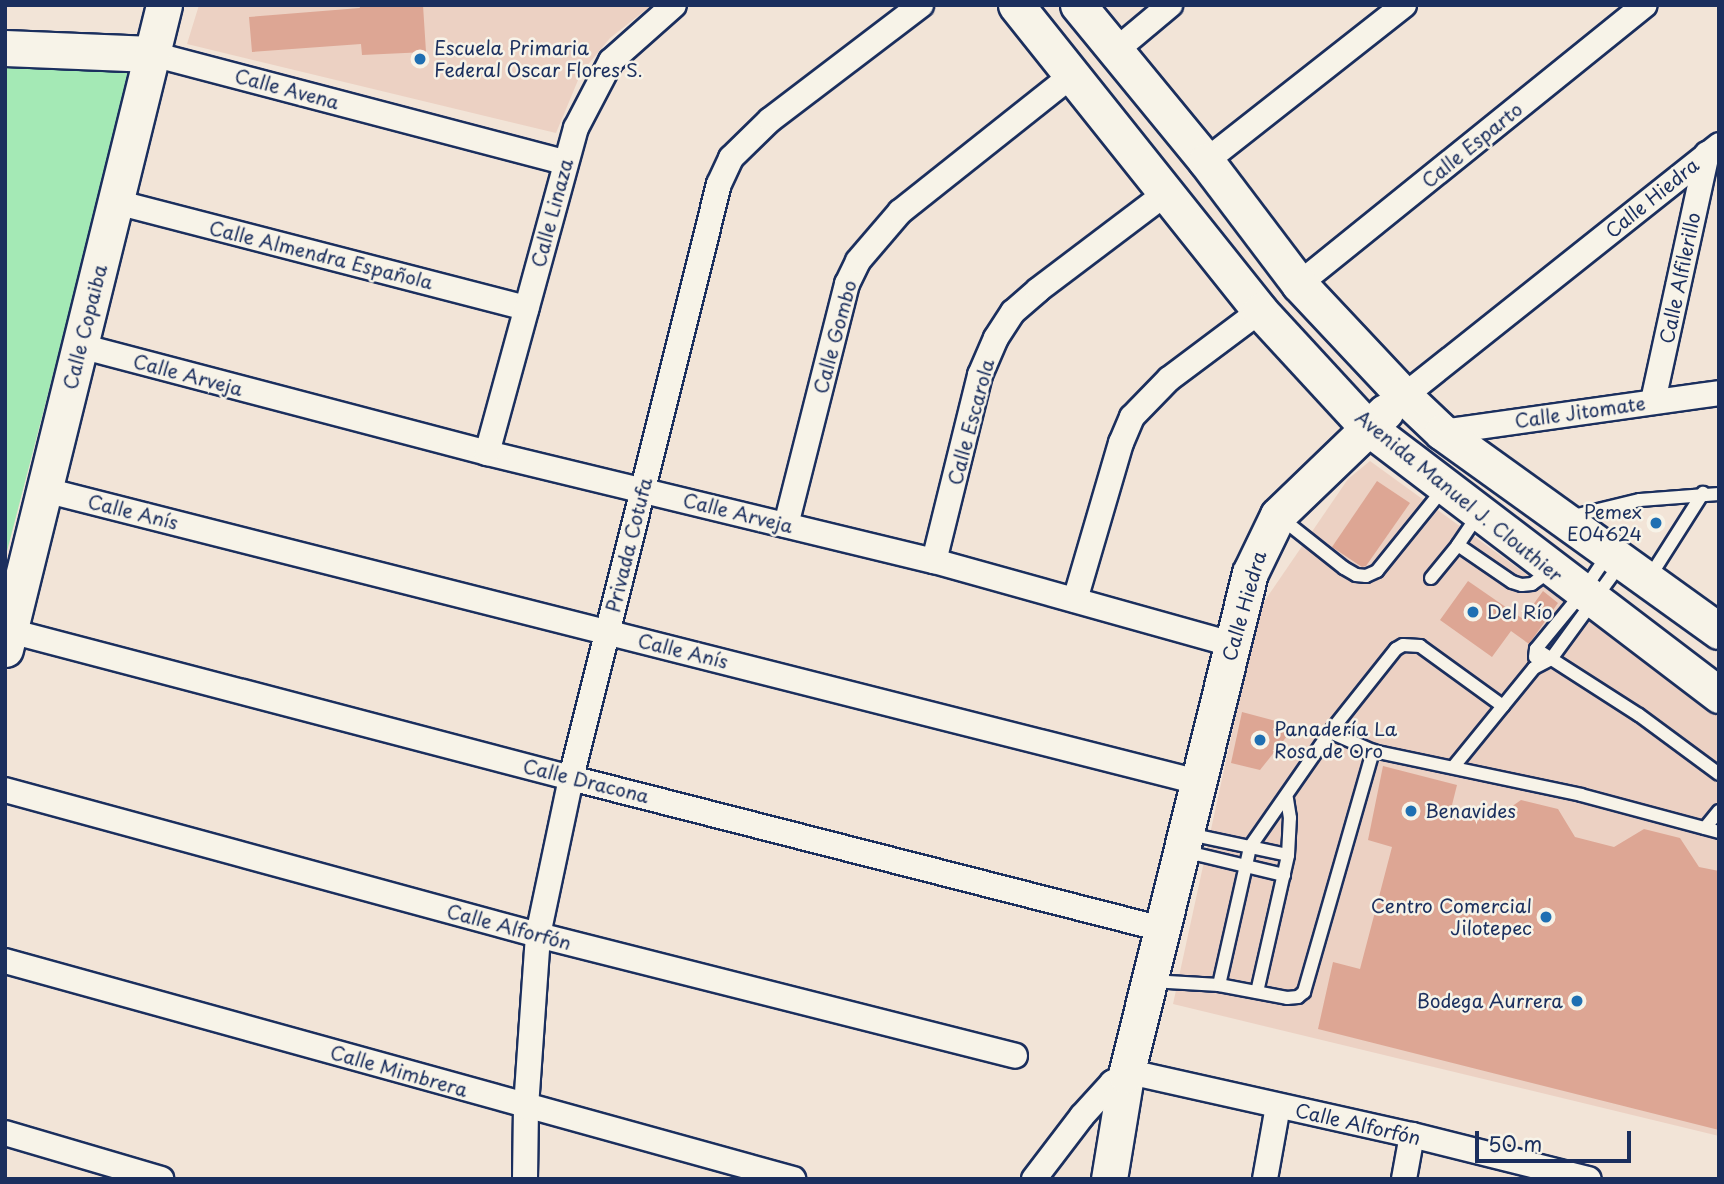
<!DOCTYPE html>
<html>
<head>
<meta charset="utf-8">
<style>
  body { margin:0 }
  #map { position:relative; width:1724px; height:1184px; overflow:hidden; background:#f2e4d7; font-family:"Playpen Sans",sans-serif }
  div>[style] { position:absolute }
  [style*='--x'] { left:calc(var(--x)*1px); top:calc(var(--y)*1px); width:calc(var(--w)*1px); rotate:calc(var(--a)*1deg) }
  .built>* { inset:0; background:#ecd1c3 }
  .green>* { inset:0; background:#a4e9b5 }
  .building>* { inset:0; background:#dda694 }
  .roads { filter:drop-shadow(2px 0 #1b2f5e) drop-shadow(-2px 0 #1b2f5e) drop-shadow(0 2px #1b2f5e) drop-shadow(0 -2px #1b2f5e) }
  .lane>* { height:12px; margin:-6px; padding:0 6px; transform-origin:6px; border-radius:6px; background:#f7f3e8 }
  .street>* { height:24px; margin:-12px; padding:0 12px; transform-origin:12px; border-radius:12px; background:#f7f3e8 }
  .secondary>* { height:35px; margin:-17.5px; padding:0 17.5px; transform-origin:17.5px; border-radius:17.5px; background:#f7f3e8 }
  .dots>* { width:19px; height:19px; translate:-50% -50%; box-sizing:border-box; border:4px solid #f7f3e8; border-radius:50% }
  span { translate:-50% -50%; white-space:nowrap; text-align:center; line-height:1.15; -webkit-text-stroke:5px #f7f3e8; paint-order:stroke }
  .poi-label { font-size:19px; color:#1b2f5e }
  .left { translate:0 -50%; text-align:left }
  .right { translate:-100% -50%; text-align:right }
  .street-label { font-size:19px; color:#1b2f5e }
  .frame { position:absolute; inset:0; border:7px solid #1b2f5e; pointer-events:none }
  .scale { position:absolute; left:1475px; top:1131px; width:156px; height:32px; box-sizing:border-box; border:4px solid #1b2f5e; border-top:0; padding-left:9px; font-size:21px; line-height:24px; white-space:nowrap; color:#1b2f5e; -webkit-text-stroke:5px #f7f3e8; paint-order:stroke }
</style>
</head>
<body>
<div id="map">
  <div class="built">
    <div style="clip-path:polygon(199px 5px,652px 5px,610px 38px,581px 73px,556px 133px,187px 44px)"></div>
    <div style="clip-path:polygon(1370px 461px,1719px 714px,1719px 1136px,1173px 1004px,1259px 609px,1348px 479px)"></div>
  </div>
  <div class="green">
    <div style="clip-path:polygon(5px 60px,134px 63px,5px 559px)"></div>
  </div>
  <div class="building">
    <div style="clip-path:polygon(359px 5px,423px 5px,426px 52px,362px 55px,361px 44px,252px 52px,249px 17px,360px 8px)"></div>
    <div style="clip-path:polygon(1377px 481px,1410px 503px,1366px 566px,1362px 567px,1332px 547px)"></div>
    <div style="clip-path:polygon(1468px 581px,1523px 619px,1543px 591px,1558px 603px,1529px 644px,1511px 631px,1492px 657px,1440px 620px)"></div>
    <div style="clip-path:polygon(1242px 712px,1295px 726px,1260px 770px,1231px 763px)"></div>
    <div style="clip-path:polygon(1383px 766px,1457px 785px,1451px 809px,1494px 819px,1521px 800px,1558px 809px,1575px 837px,1614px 847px,1644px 829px,1680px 838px,1699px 867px,1719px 871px,1719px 1130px,1318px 1029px,1333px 962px,1360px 969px,1392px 847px,1368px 840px)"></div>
  </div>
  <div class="roads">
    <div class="lane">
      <div style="--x:1478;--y:515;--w:36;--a:124"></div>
      <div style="--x:1458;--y:545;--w:65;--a:34.4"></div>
      <div style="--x:1512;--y:582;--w:10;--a:17"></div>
      <div style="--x:1522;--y:585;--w:10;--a:-6"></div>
      <div style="--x:1532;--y:584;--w:24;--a:-36"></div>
      <div style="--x:1569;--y:517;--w:73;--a:-13.5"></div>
      <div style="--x:1640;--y:500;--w:79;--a:-4.3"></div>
      <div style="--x:1281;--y:518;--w:80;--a:38.4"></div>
      <div style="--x:1344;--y:568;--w:14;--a:30"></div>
      <div style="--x:1356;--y:575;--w:10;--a:6"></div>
      <div style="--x:1366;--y:576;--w:12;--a:-24"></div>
      <div style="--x:1377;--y:571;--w:107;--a:-51.1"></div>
      <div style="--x:1431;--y:578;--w:43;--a:-50.7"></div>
      <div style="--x:1649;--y:578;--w:101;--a:-57.6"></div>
      <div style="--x:1536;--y:649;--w:122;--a:32.7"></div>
      <div style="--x:1639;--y:715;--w:99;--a:36.4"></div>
      <div style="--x:1535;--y:657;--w:8;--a:-83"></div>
      <div style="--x:1536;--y:649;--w:72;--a:-50.6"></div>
      <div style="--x:1582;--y:593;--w:48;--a:-56"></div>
      <div style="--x:1503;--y:706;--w:49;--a:-50.8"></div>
      <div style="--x:1534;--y:668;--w:19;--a:-28"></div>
      <div style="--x:1551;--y:659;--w:119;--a:-53.9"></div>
      <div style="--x:1330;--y:732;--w:47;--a:23.8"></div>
      <div style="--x:1373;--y:751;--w:213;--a:11.9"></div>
      <div style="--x:1581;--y:795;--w:143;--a:15"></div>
      <div style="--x:1705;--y:828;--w:22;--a:-51"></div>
      <div style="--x:1189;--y:834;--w:101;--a:12"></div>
      <div style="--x:1183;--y:851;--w:104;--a:13.4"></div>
      <div style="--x:1151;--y:981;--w:68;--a:3.4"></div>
      <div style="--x:1219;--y:985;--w:69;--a:10.8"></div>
      <div style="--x:1287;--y:998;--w:11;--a:-5"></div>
      <div style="--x:1298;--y:997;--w:8;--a:-40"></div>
      <div style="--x:1304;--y:992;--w:251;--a:-74"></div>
      <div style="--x:1219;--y:985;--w:141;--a:-77.3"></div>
      <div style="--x:1250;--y:847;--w:140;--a:-55.2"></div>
      <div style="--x:1330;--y:732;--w:106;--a:-51.5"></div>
      <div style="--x:1396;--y:649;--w:8;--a:-30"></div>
      <div style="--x:1403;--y:645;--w:17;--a:3"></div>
      <div style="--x:1420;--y:646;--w:102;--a:35.9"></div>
      <div style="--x:1503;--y:706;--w:77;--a:129.2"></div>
      <div style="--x:1257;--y:992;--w:140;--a:-77.2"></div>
      <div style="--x:1288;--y:855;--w:37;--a:-87"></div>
      <div style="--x:1290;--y:818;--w:20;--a:-99"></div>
    </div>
    <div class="street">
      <div style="--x:1115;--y:51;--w:72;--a:-39.9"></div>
      <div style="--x:152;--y:54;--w:427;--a:14.7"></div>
      <div style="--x:1206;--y:161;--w:252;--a:-38.2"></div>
      <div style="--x:116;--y:202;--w:424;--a:14.5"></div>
      <div style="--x:1299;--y:284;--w:444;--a:-38.9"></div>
      <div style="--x:80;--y:346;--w:421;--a:14.7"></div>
      <div style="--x:487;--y:453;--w:460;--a:13.6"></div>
      <div style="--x:934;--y:561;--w:309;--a:15.6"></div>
      <div style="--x:1404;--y:396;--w:403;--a:-38.5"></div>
      <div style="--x:1653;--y:401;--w:253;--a:-77.7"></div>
      <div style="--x:1442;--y:432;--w:280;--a:-8"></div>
      <div style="--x:487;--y:453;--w:337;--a:-74.7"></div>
      <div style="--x:576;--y:128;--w:76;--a:-62.4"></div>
      <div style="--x:611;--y:61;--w:84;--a:-41.6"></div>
      <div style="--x:45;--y:490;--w:1189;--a:14.21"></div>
      <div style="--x:786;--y:525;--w:249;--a:-75.8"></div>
      <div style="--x:847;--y:284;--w:25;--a:-64"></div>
      <div style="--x:858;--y:261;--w:65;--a:-49.4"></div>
      <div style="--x:900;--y:212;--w:218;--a:-38.5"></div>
      <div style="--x:934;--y:561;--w:192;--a:-76.1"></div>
      <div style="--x:980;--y:375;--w:40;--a:-66.6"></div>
      <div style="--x:996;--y:338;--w:31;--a:-57"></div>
      <div style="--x:1013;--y:312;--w:33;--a:-41"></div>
      <div style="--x:1038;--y:290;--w:159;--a:-37.1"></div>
      <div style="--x:1075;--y:600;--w:164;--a:-73.7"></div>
      <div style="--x:1121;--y:443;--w:28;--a:-67"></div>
      <div style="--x:1132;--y:417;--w:53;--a:-45.8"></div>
      <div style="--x:1169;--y:379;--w:114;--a:-36.8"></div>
      <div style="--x:5;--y:627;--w:6;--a:39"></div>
      <div style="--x:10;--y:631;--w:580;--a:14.68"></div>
      <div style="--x:571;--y:778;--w:610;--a:14.33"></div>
      <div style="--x:5;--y:790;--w:552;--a:15.22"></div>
      <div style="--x:538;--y:935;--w:492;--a:14.2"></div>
      <div style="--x:5;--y:961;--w:818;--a:15.46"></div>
      <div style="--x:5;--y:1133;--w:163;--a:16.4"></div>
      <div style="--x:525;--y:1179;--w:72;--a:-89.2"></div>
      <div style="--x:526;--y:1107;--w:172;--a:-86"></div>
      <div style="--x:538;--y:935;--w:160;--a:-78.1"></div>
      <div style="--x:571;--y:778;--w:612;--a:-76.01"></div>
      <div style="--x:719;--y:184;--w:29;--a:-65"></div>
      <div style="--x:731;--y:158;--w:54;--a:-44.3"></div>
      <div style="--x:770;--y:120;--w:190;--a:-37.3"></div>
      <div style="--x:1034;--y:1179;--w:79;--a:-52.7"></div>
      <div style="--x:1082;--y:1116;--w:45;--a:-47.7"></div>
      <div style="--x:1112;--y:1083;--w:16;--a:-30"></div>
      <div style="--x:1126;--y:1075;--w:17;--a:0"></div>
      <div style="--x:1143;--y:1075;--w:276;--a:12.6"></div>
      <div style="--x:1412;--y:1135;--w:182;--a:14"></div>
      <div style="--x:1265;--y:1179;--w:74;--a:-79.9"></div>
      <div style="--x:1404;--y:1179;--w:45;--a:-79.7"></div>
    </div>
    <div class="secondary">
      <div style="--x:1016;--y:5;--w:391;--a:51.4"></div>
      <div style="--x:1260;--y:311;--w:156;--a:47.3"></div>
      <div style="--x:1366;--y:426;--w:444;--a:37.3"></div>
      <div style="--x:1078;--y:5;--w:202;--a:50.6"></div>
      <div style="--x:1206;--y:161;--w:154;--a:52.9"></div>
      <div style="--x:1299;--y:284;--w:154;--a:46.8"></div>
      <div style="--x:1404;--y:396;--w:52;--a:43.5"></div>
      <div style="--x:1442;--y:432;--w:341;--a:35.7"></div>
      <div style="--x:5;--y:48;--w:147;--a:2.3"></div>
      <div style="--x:5;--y:649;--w:663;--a:-76.13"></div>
      <div style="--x:1109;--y:1179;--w:105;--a:-80.7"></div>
      <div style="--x:1126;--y:1075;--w:517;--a:-76.13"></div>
      <div style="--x:1250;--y:573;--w:64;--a:-64.2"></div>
      <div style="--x:1278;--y:515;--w:149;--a:-43.9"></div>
    </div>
  </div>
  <div class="dots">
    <div style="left:420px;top:59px;background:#1f6fb2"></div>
    <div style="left:1656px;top:523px;background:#1f6fb2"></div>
    <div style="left:1473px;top:612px;background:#1f6fb2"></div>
    <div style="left:1260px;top:740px;background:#1f6fb2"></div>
    <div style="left:1411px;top:811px;background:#1f6fb2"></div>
    <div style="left:1546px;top:917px;background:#1f6fb2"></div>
    <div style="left:1577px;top:1001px;background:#1f6fb2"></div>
  </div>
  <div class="poi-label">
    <span class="left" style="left:434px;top:59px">Escuela Primaria<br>Federal Oscar Flores S.</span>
    <span class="right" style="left:1642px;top:523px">Pemex<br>E04624</span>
    <span class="left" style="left:1487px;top:612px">Del Río</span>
    <span class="left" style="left:1274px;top:740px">Panadería La<br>Rosa de Oro</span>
    <span class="left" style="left:1425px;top:811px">Benavides</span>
    <span class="right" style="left:1532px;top:917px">Centro Comercial<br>Jilotepec</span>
    <span class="right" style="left:1563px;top:1001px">Bodega Aurrera</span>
  </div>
  <div class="street-label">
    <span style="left:287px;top:89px;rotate:15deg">Calle Avena</span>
    <span style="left:1472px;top:145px;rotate:-39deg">Calle Esparto</span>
    <span style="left:1652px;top:198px;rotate:-39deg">Calle Hiedra</span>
    <span style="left:552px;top:213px;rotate:-75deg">Calle Linaza</span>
    <span style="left:321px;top:255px;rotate:14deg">Calle Almendra Española</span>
    <span style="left:1680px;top:278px;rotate:-78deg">Calle Alfilerillo</span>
    <span style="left:85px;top:327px;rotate:-76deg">Calle Copaiba</span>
    <span style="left:835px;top:337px;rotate:-75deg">Calle Gombo</span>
    <span style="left:188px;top:375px;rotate:15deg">Calle Arveja</span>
    <span style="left:1580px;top:412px;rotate:-8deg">Calle Jitomate</span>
    <span style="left:971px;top:422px;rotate:-75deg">Calle Escarola</span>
    <span style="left:1459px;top:496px;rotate:39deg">Avenida Manuel J. Clouthier</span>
    <span style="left:133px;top:512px;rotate:14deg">Calle Anís</span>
    <span style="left:738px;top:513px;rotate:14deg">Calle Arveja</span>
    <span style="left:629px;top:545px;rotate:-76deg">Privada Cotufa</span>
    <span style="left:1244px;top:606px;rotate:-74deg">Calle Hiedra</span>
    <span style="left:683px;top:651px;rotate:14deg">Calle Anís</span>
    <span style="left:586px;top:781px;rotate:14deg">Calle Dracona</span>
    <span style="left:509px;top:927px;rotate:15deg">Calle Alforfón</span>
    <span style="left:399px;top:1071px;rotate:16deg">Calle Mimbrera</span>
    <span style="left:1358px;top:1124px;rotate:13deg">Calle Alforfón</span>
  </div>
  <div class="frame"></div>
  <div class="scale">50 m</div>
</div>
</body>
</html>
